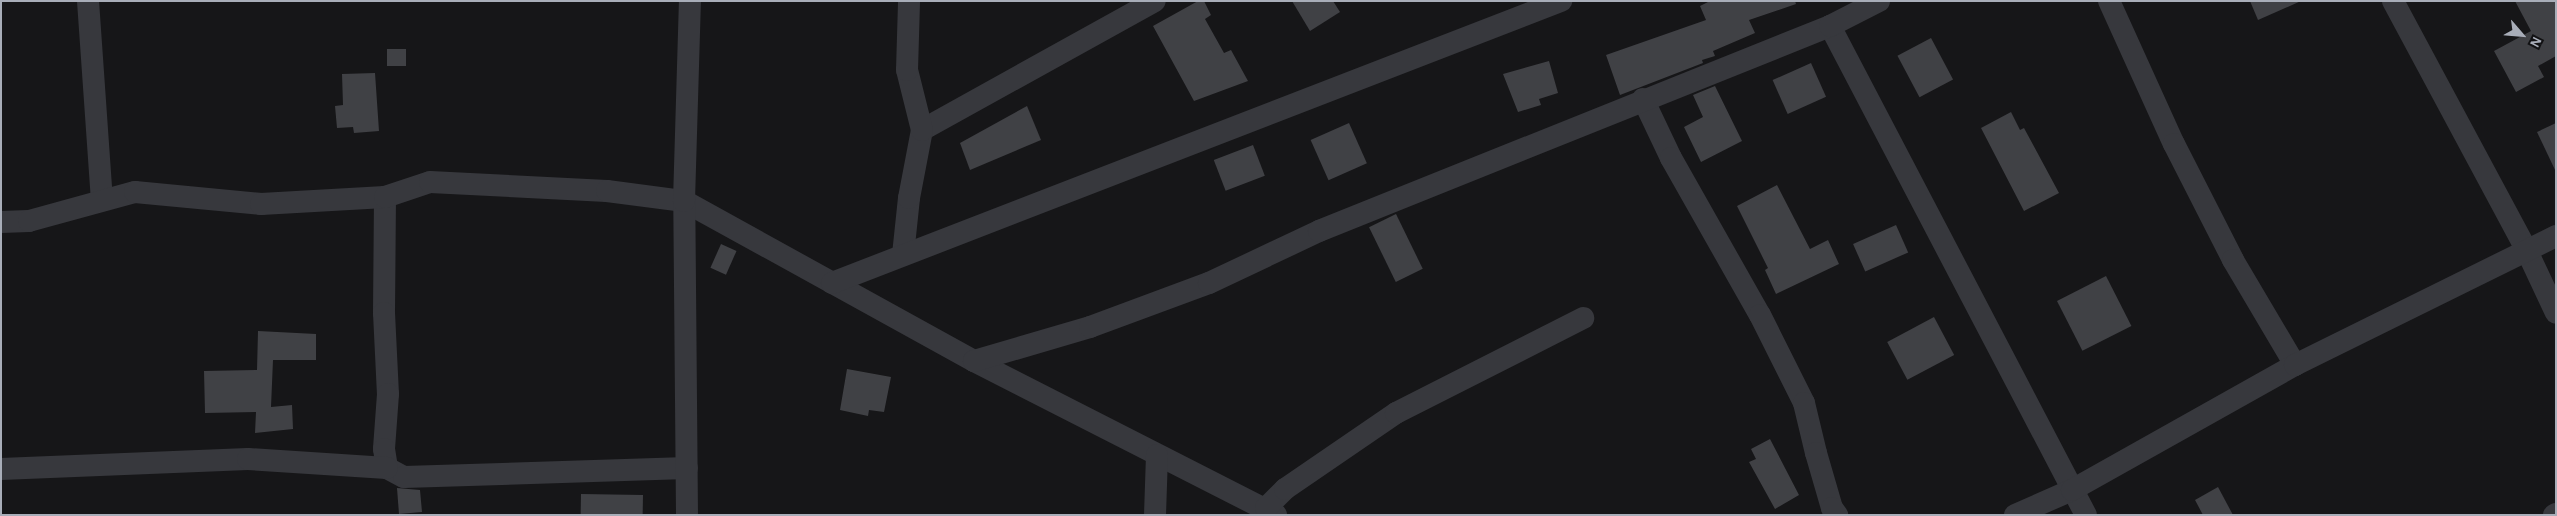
<!DOCTYPE html>
<html>
<head>
<meta charset="utf-8">
<style>
  body { margin:0 }
  #map { position:relative; width:2557px; height:516px; overflow:hidden; background:#161618; font-family:"Alegreya Sans",sans-serif }
  div>[style] { position:absolute }
  [style*='--x'] { left:calc(var(--x)*1px); top:calc(var(--y)*1px); width:calc(var(--w)*1px); rotate:calc(var(--a)*1deg) }
  .building>* { inset:0; background:#404145; transform-origin:0 0 }
  .minor>* { height:22px; margin:-11px; padding:0 11px; transform-origin:11px; border-radius:11px; background:#37383d }
  span { translate:-50% -50%; white-space:nowrap; text-align:center; line-height:1.15; -webkit-text-stroke:5px #111113; paint-order:stroke }
  .frame { position:absolute; inset:0; border:2px solid #a8adb8; pointer-events:none }
  .north { position:absolute; left:2497px; top:10px; width:50px; height:50px; -webkit-text-stroke:4px #111113; paint-order:stroke; rotate:117deg; font-size:14px; font-weight:700; line-height:20px; text-align:center; color:#a8adb8 }
  .north::after { content:''; display:block; margin:auto; width:18px; height:22px; background:#a8adb8; clip-path:polygon(50% 0,100% 100%,50% 72%,0 100%) }
</style>
</head>
<body>
<div id="map">
  <div class="building">
    <div style="clip-path:polygon(1198px 1px,1204px 1px,1211px 15px,1205px 19px,1224px 53px,1231px 50px,1248px 81px,1194px 101px,1153px 26px)"></div>
    <div style="clip-path:polygon(1292px 1px,1333px 1px,1340px 12px,1310px 31px)"></div>
    <div style="clip-path:polygon(1710px 1px,1795px 1px,1796px 4px,1749px 20px,1755px 33px,1713px 51px,1715px 56px,1702px 60px,1703px 63px,1620px 95px,1606px 55px,1706px 20px,1700px 6px)"></div>
    <div style="clip-path:polygon(2250px 1px,2301px 1px,2258px 20px)"></div>
    <div style="clip-path:polygon(2515px 1px,2556px 1px,2556px 56px,2538px 66px,2544px 77px,2516px 92px,2494px 51px,2531px 31px)"></div>
    <div style="left:1931px;top:38px;width:47px;height:38px;rotate:62deg"></div>
    <div style="left:406px;top:49px;width:17px;height:19px;rotate:90deg"></div>
    <div style="clip-path:polygon(1549px 61px,1558px 93px,1539px 99px,1541px 105px,1518px 112px,1503px 74px)"></div>
    <div style="left:1811px;top:63px;width:37px;height:42px;rotate:66deg"></div>
    <div style="clip-path:polygon(375px 73px,379px 131px,354px 133px,353px 127px,337px 128px,335px 106px,343px 105px,342px 74px)"></div>
    <div style="clip-path:polygon(1715px 86px,1742px 141px,1701px 162px,1684px 127px,1703px 117px,1693px 95px)"></div>
    <div style="clip-path:polygon(1027px 106px,1041px 140px,970px 170px,960px 143px)"></div>
    <div style="clip-path:polygon(2011px 112px,2020px 130px,2024px 128px,2059px 193px,2024px 211px,1981px 128px)"></div>
    <div style="left:1349px;top:123px;width:44px;height:42px;rotate:66deg"></div>
    <div style="clip-path:polygon(2556px 123px,2556px 172px,2537px 132px)"></div>
    <div style="left:1253px;top:145px;width:33px;height:42px;rotate:69deg"></div>
    <div style="clip-path:polygon(1777px 185px,1810px 249px,1828px 240px,1839px 264px,1776px 294px,1765px 270px,1768px 268px,1737px 206px)"></div>
    <div style="left:1396px;top:214px;width:61px;height:30px;rotate:64deg"></div>
    <div style="left:1896px;top:225px;width:30px;height:47px;rotate:66deg"></div>
    <div style="left:721px;top:244px;width:17px;height:26px;rotate:24deg"></div>
    <div style="left:2106px;top:276px;width:56px;height:55px;rotate:63deg"></div>
    <div style="left:1934px;top:317px;width:43px;height:53px;rotate:62deg"></div>
    <div style="clip-path:polygon(258px 331px,316px 334px,316px 360px,273px 360px,271px 407px,292px 405px,293px 429px,255px 433px,256px 412px,205px 413px,204px 371px,257px 370px)"></div>
    <div style="clip-path:polygon(847px 369px,891px 377px,884px 412px,869px 410px,868px 416px,840px 410px)"></div>
    <div style="clip-path:polygon(1770px 439px,1799px 495px,1775px 509px,1749px 462px,1756px 459px,1751px 449px)"></div>
    <div style="clip-path:polygon(2218px 487px,2233px 515px,2203px 515px,2195px 500px)"></div>
    <div style="clip-path:polygon(397px 488px,420px 490px,422px 512px,399px 514px)"></div>
    <div style="left:581px;top:494px;width:62px;height:21px;rotate:1deg"></div>
  </div>
  <div class="minor">
    <div style="--x:88;--y:1;--w:198;--a:86"></div>
    <div style="--x:2109;--y:1;--w:157;--a:65.6"></div>
    <div style="--x:2174;--y:144;--w:130;--a:63"></div>
    <div style="--x:2233;--y:260;--w:122;--a:59.4"></div>
    <div style="--x:2393;--y:1;--w:284;--a:61.8"></div>
    <div style="--x:2527;--y:251;--w:68;--a:64.9"></div>
    <div style="--x:1830;--y:26;--w:552;--a:62.37"></div>
    <div style="--x:1643;--y:99;--w:65;--a:64.6"></div>
    <div style="--x:1671;--y:158;--w:180;--a:60.5"></div>
    <div style="--x:1760;--y:315;--w:98;--a:63.4"></div>
    <div style="--x:1804;--y:403;--w:51;--a:76.5"></div>
    <div style="--x:1816;--y:453;--w:57;--a:73.8"></div>
    <div style="--x:1832;--y:508;--w:9;--a:54"></div>
    <div style="--x:922;--y:130;--w:266;--a:-29"></div>
    <div style="--x:385;--y:197;--w:116;--a:90.5"></div>
    <div style="--x:384;--y:313;--w:81;--a:87.2"></div>
    <div style="--x:388;--y:394;--w:55;--a:94.2"></div>
    <div style="--x:384;--y:449;--w:19;--a:81"></div>
    <div style="--x:387;--y:468;--w:19;--a:28"></div>
    <div style="--x:404;--y:477;--w:283;--a:-1.8"></div>
    <div style="--x:1;--y:222;--w:28;--a:-2"></div>
    <div style="--x:29;--y:221;--w:110;--a:-15.3"></div>
    <div style="--x:135;--y:192;--w:127;--a:5.4"></div>
    <div style="--x:261;--y:204;--w:124;--a:-3.2"></div>
    <div style="--x:385;--y:197;--w:47;--a:-18.4"></div>
    <div style="--x:430;--y:182;--w:177;--a:2.9"></div>
    <div style="--x:607;--y:191;--w:78;--a:7.4"></div>
    <div style="--x:684;--y:201;--w:331;--a:28.9"></div>
    <div style="--x:974;--y:361;--w:339;--a:27"></div>
    <div style="--x:903;--y:255;--w:57;--a:-84"></div>
    <div style="--x:909;--y:198;--w:69;--a:-79.2"></div>
    <div style="--x:922;--y:130;--w:62;--a:-104"></div>
    <div style="--x:907;--y:70;--w:69;--a:-88.3"></div>
    <div style="--x:832;--y:283;--w:782;--a:-21.15"></div>
    <div style="--x:974;--y:361;--w:121;--a:-16.3"></div>
    <div style="--x:1090;--y:327;--w:127;--a:-20.3"></div>
    <div style="--x:1209;--y:283;--w:122;--a:-25.3"></div>
    <div style="--x:1319;--y:231;--w:551;--a:-21.86"></div>
    <div style="--x:1830;--y:26;--w:55;--a:-27"></div>
    <div style="--x:1;--y:469;--w:247;--a:-2.3"></div>
    <div style="--x:248;--y:459;--w:139;--a:3.7"></div>
    <div style="--x:1266;--y:508;--w:27;--a:-45"></div>
    <div style="--x:1285;--y:489;--w:135;--a:-34.4"></div>
    <div style="--x:1396;--y:413;--w:210;--a:-26.9"></div>
    <div style="--x:687;--y:515;--w:314;--a:-90.5"></div>
    <div style="--x:684;--y:201;--w:200;--a:-88.3"></div>
    <div style="--x:1155;--y:515;--w:60;--a:-88.1"></div>
    <div style="--x:2015;--y:515;--w:62;--a:-23.7"></div>
    <div style="--x:2072;--y:490;--w:256;--a:-29.3"></div>
    <div style="--x:2295;--y:365;--w:291;--a:-26.3"></div>
    <div style="--x:2554;--y:515;--w:2;--a:-27"></div>
  </div>
  <div class="frame"></div>
  <div class="north">N</div>
</div>
</body>
</html>
